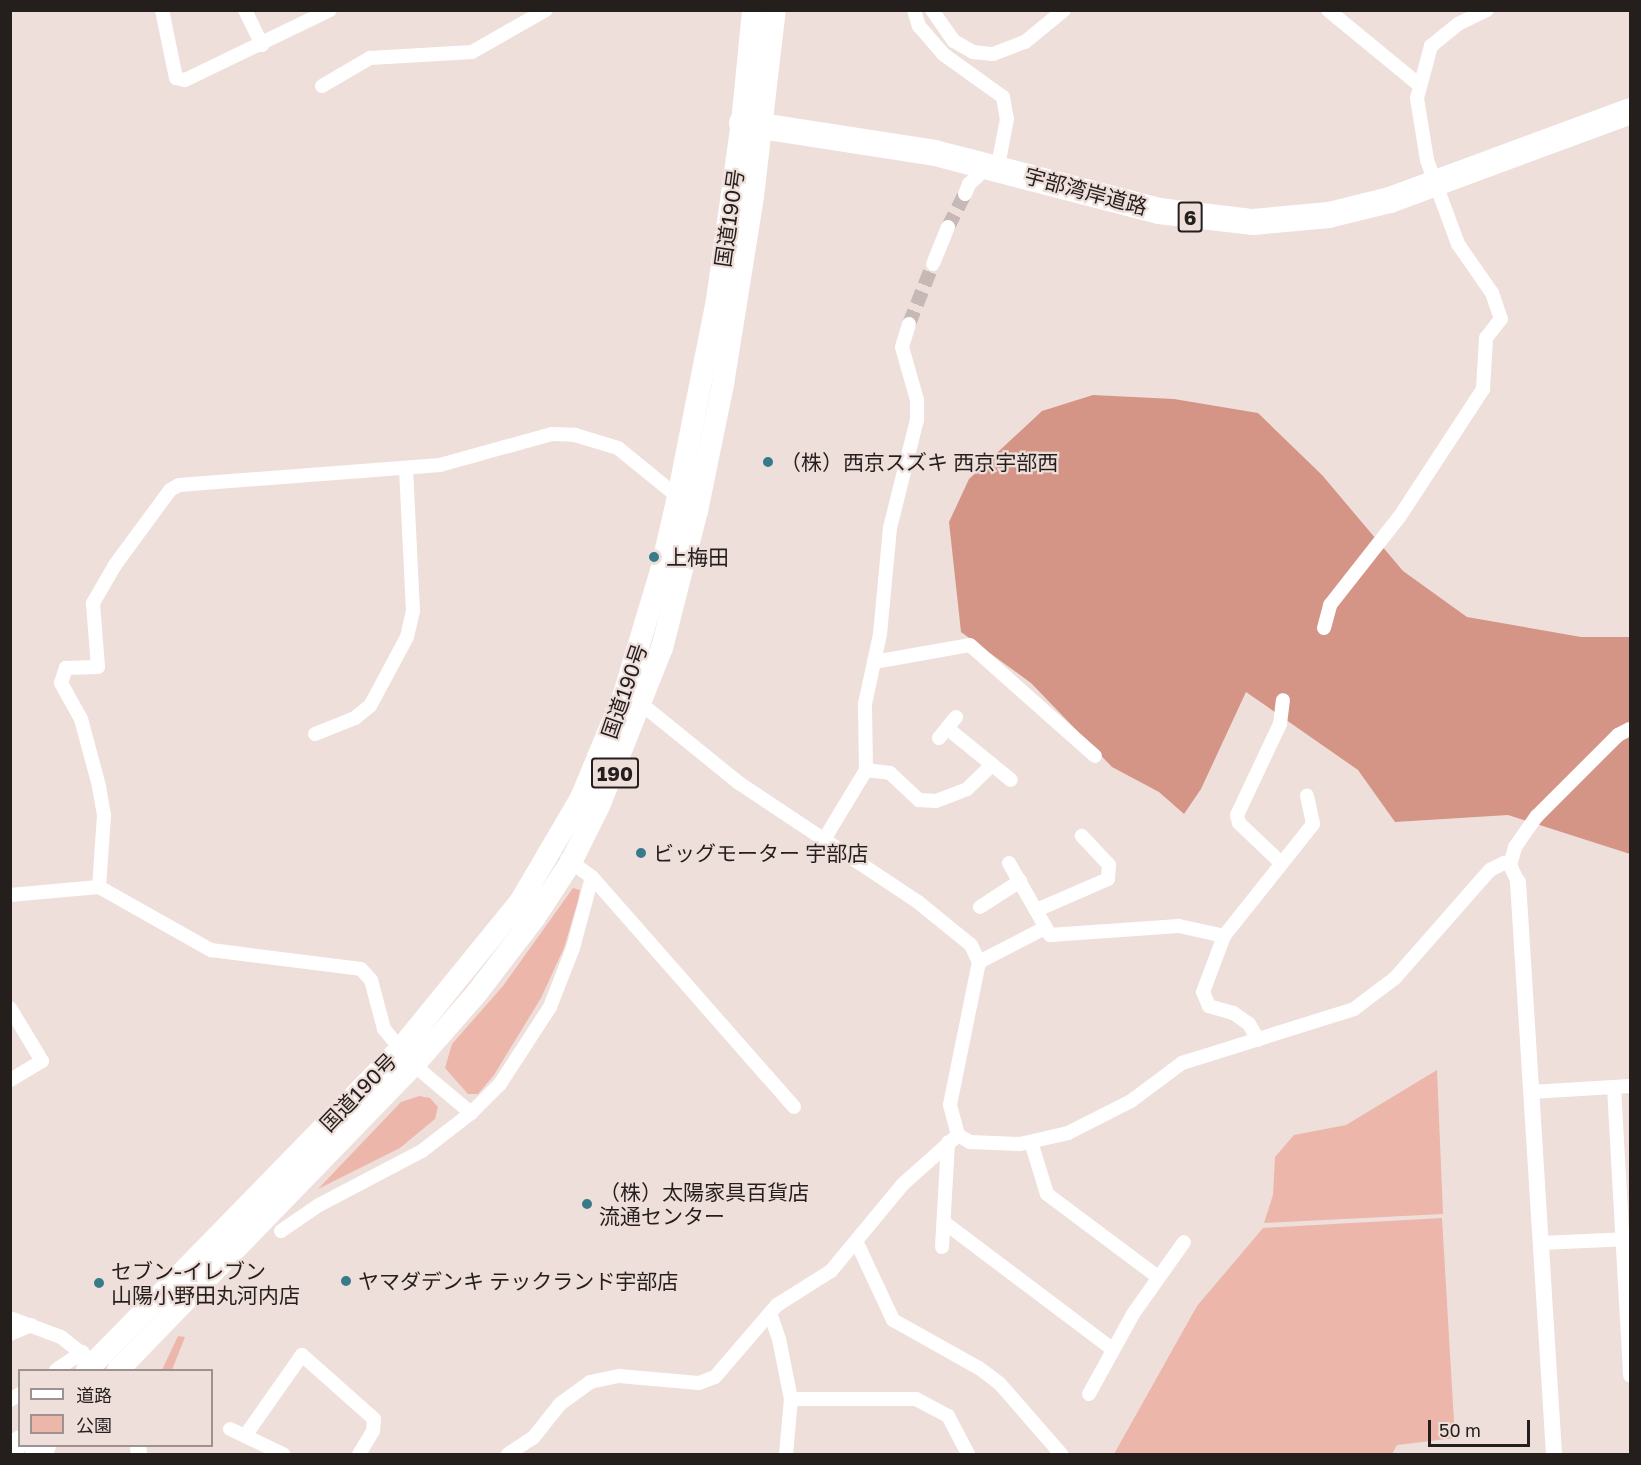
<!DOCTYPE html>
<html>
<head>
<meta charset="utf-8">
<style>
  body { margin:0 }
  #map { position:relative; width:1641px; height:1465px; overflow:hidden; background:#efdfdb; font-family:"Golos Text","Noto Sans JP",sans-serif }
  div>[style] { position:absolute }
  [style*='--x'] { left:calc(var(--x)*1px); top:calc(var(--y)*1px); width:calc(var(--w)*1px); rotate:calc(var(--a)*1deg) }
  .green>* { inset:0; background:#ecb7aa }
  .forest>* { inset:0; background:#d49586 }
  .minor-tunnel>* { height:14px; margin-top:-7px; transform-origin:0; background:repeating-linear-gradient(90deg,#c6b8b5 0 14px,transparent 0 21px) }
  .minor>* { height:14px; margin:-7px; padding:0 7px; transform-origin:7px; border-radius:7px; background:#fff }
  .tertiary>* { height:16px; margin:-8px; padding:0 8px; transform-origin:8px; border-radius:8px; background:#fff }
  .trunk>* { height:22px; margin:-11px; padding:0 11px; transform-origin:11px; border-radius:11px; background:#fff }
  .motorway>* { height:26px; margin:-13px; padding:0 13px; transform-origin:13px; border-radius:13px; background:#fff }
  .dots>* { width:16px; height:16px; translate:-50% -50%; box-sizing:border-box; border:3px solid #efdfdb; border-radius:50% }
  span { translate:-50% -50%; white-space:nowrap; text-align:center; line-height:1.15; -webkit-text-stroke:4.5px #efdfdb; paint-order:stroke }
  .shield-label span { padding:2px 4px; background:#efdfdb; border:2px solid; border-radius:4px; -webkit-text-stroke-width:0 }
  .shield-label { font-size:20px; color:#241e1d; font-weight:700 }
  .street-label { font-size:21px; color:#241e1d }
  .poi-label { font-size:21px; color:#241e1d }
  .left { translate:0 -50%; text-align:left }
  .frame { position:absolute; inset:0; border:12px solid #241e1d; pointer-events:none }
  .legend { position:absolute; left:18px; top:1369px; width:195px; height:78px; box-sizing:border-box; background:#efdfdb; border:2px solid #9e928f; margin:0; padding:8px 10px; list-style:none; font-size:18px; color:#241e1d }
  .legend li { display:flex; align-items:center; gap:12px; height:30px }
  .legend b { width:30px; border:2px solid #9e928f }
  .scale { position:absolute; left:1428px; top:1420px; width:102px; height:27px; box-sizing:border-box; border:3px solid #241e1d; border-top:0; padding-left:8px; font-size:18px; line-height:21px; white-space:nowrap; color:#241e1d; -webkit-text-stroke:4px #efdfdb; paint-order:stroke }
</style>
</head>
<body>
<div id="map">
  <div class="green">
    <div style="clip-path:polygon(573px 888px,580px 890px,578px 901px,564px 948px,541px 998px,494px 1075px,478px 1094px,468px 1094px,445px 1068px,452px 1044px,503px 986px)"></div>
    <div style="clip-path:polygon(1437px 1070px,1443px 1214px,1264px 1223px,1273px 1195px,1275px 1157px,1294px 1135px,1346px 1125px)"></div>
    <div style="clip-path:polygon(419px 1096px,430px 1098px,438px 1107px,435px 1119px,400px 1148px,318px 1189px,401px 1102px)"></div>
    <div style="clip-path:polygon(1442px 1218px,1455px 1438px,1397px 1445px,1392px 1454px,1114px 1454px,1197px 1306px,1263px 1228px)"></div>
    <div style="clip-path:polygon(178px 1336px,185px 1337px,172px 1370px,162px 1370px)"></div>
  </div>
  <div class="forest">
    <div style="clip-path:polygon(1093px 395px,1174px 399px,1258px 413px,1322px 475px,1403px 571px,1467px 617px,1581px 637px,1630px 637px,1630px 854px,1508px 815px,1395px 822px,1358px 770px,1246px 692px,1201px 789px,1184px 814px,1159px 792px,1112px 767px,1031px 683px,961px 632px,949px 522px,969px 479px,1042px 411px)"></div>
  </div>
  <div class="minor-tunnel">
    <div style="--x:948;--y:227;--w:37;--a:-63"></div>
    <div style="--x:909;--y:324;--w:65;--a:-68.2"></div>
  </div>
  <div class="minor">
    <div style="--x:162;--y:10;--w:69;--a:78.4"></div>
    <div style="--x:176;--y:78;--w:9;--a:13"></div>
    <div style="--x:185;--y:80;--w:161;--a:-25.8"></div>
    <div style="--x:245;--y:10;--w:39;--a:64"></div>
    <div style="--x:914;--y:10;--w:17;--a:73"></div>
    <div style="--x:919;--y:26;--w:37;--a:49"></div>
    <div style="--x:943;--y:54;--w:74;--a:35.6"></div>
    <div style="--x:1003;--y:97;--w:22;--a:80"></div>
    <div style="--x:1007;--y:119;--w:37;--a:101"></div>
    <div style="--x:932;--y:10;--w:38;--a:55"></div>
    <div style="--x:954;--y:41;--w:22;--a:30"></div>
    <div style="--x:973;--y:52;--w:20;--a:6"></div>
    <div style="--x:993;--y:54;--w:34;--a:-21"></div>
    <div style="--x:1025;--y:42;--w:50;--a:-39.4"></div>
    <div style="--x:1328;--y:10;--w:117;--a:39.4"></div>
    <div style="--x:322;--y:86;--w:56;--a:-30.3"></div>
    <div style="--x:370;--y:58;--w:102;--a:-3.4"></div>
    <div style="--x:472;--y:52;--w:85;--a:-29.6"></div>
    <div style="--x:965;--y:194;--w:11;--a:-68"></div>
    <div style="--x:969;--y:184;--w:13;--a:-42"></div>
    <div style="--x:933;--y:264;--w:40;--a:-68"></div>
    <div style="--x:1324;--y:628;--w:24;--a:-75"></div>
    <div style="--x:1330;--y:605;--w:113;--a:-51.8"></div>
    <div style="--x:1400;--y:516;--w:152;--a:-56.8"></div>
    <div style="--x:1483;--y:389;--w:51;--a:-86.6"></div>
    <div style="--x:1486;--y:338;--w:24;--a:-52"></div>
    <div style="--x:1501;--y:319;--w:28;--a:-109"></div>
    <div style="--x:1492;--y:293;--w:60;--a:-124.8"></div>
    <div style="--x:1458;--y:244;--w:90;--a:-110.3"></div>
    <div style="--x:1427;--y:160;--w:63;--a:-99.2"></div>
    <div style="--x:1417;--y:98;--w:54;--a:-74.9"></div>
    <div style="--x:1431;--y:46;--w:35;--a:-39"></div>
    <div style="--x:1458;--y:24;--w:32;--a:-26"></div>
    <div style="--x:874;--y:662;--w:97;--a:-10"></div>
    <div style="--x:970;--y:645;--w:167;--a:41.6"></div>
    <div style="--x:634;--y:698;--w:135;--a:39"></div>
    <div style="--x:739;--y:783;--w:215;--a:33.6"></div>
    <div style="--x:918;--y:902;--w:68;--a:39.1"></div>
    <div style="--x:971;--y:945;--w:19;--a:65"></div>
    <div style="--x:979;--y:962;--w:146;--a:101.5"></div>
    <div style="--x:950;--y:1105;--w:31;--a:75"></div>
    <div style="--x:958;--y:1135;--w:14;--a:30"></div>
    <div style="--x:970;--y:1142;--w:50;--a:2.3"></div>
    <div style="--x:1020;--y:1144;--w:49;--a:-12.9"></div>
    <div style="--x:1068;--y:1133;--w:71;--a:-26.9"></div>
    <div style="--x:1131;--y:1101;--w:64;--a:-36.7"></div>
    <div style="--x:1182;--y:1063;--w:180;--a:-17.4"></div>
    <div style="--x:1354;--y:1009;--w:51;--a:-37.1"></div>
    <div style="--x:1395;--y:978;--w:144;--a:-48.7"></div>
    <div style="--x:1490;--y:870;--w:16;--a:-27"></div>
    <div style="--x:1504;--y:863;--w:6;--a:18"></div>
    <div style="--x:1510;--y:865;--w:19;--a:65"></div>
    <div style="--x:947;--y:728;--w:82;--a:39.1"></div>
    <div style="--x:315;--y:734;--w:43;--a:-21.8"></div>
    <div style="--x:355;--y:718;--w:19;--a:-39"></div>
    <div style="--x:370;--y:706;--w:78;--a:-61.8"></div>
    <div style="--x:407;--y:637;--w:27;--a:-77"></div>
    <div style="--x:413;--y:611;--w:141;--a:-92.8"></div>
    <div style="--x:939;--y:738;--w:27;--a:-51"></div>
    <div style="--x:866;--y:770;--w:24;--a:7"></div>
    <div style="--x:890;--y:773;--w:40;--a:43"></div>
    <div style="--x:919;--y:800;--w:17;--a:3"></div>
    <div style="--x:936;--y:801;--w:33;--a:-21"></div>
    <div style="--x:967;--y:789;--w:35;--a:-44"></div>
    <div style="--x:825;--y:838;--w:79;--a:-58.9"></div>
    <div style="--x:866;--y:770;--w:66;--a:-90.9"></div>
    <div style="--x:865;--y:704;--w:72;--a:-77.9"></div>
    <div style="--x:880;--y:634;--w:106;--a:-84.6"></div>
    <div style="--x:890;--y:528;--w:111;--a:-76"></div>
    <div style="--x:917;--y:420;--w:20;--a:-90"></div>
    <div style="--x:917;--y:400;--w:55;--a:-105.8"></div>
    <div style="--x:902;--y:347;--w:24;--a:-73"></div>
    <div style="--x:567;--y:859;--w:31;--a:36"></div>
    <div style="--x:592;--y:877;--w:306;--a:48.7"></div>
    <div style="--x:1009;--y:863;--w:83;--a:60.3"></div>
    <div style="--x:1050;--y:935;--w:129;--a:-4"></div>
    <div style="--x:1179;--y:926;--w:46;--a:12.5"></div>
    <div style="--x:1281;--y:863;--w:58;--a:-136.4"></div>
    <div style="--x:1239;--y:823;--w:8;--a:-104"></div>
    <div style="--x:1237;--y:815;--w:101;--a:-64.7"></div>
    <div style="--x:1280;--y:724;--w:24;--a:-83"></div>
    <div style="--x:1510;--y:865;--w:19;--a:-74"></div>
    <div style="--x:1515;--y:847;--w:38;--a:-55"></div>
    <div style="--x:1537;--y:816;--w:115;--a:-45"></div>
    <div style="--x:1618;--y:735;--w:13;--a:-27"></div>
    <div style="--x:99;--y:887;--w:72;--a:-86"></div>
    <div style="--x:104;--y:815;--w:29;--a:-100"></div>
    <div style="--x:99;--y:786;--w:69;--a:-105"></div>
    <div style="--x:81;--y:719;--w:41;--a:-119.1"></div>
    <div style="--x:61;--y:683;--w:16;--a:-72"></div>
    <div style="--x:66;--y:668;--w:32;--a:-2"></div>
    <div style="--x:98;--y:667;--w:64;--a:-94.5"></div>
    <div style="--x:93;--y:603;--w:44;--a:-59.9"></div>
    <div style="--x:115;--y:565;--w:93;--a:-53.7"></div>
    <div style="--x:170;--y:490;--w:10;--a:-29"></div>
    <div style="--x:179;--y:485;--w:262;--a:-4.4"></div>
    <div style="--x:440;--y:465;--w:116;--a:-15.5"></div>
    <div style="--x:552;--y:434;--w:23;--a:2"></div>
    <div style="--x:575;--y:435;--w:45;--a:16.8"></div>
    <div style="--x:618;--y:448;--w:77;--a:39.2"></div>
    <div style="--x:10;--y:895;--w:89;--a:-5.1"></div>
    <div style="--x:99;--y:887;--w:129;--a:29.4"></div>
    <div style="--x:211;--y:950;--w:151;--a:7.2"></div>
    <div style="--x:361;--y:969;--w:15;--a:48"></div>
    <div style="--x:371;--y:980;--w:51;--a:75.1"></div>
    <div style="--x:384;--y:1029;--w:47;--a:50.2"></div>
    <div style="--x:414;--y:1065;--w:75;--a:40.1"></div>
    <div style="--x:980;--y:907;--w:48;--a:-33"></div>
    <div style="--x:1039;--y:909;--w:75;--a:-23.5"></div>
    <div style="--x:1108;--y:879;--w:14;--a:-86"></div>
    <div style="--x:1109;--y:865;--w:40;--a:-133"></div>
    <div style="--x:979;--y:962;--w:74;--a:-27.3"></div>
    <div style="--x:10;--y:1008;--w:62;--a:58.9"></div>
    <div style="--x:42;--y:1061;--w:37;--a:149"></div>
    <div style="--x:1258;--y:1040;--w:18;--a:-119"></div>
    <div style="--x:1249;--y:1024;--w:19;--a:-145"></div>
    <div style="--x:1233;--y:1013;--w:25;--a:-164"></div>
    <div style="--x:1209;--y:1006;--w:15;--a:-113"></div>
    <div style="--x:1203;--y:992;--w:60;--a:-69.4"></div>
    <div style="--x:1224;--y:936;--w:143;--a:-51.5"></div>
    <div style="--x:1313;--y:824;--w:29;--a:-102"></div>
    <div style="--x:1614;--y:1087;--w:289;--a:86.8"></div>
    <div style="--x:1531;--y:1092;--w:99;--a:-3.5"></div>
    <div style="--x:1031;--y:1142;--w:54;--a:72.9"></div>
    <div style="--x:1047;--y:1194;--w:139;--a:36.8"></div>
    <div style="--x:945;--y:1223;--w:209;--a:37"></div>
    <div style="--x:281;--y:1231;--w:46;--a:-34.4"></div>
    <div style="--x:319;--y:1205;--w:116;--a:-27.7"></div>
    <div style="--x:422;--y:1151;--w:62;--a:-37.8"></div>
    <div style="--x:471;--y:1113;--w:41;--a:-45"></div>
    <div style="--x:500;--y:1084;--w:92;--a:-57"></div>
    <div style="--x:550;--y:1007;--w:63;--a:-68.7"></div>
    <div style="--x:573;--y:948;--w:73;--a:-75"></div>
    <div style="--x:857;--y:1243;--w:85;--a:64.9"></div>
    <div style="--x:893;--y:1320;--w:98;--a:29.2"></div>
    <div style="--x:979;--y:1368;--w:26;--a:37"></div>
    <div style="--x:1000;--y:1384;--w:93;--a:48.9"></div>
    <div style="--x:1541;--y:1243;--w:89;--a:-2.6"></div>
    <div style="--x:942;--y:1247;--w:105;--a:-86.7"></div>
    <div style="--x:770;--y:1313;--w:28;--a:71"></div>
    <div style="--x:779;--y:1339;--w:61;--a:78.7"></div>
    <div style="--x:791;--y:1399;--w:55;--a:95.2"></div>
    <div style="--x:10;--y:1318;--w:54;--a:20.4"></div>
    <div style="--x:61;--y:1337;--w:42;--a:38.2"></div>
    <div style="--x:10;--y:1334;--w:23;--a:-23"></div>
    <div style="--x:56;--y:1370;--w:32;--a:-34"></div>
    <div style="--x:1089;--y:1394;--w:91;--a:-61.2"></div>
    <div style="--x:1133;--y:1314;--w:88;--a:-54.7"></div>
    <div style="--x:791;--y:1399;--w:125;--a:0"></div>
    <div style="--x:916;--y:1399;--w:36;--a:28"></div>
    <div style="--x:948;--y:1416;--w:43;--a:62.2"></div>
    <div style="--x:10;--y:1400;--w:12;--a:-31"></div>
    <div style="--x:230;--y:1429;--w:59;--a:25.3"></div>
    <div style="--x:245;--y:1436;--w:99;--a:-54.9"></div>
    <div style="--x:302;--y:1355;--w:96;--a:41.6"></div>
    <div style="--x:374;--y:1419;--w:12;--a:95"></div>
    <div style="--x:373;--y:1431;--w:27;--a:121"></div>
    <div style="--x:508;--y:1454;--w:30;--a:-33"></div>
    <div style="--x:533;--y:1438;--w:43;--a:-51.5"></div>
    <div style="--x:560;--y:1404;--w:37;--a:-36"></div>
    <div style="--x:590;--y:1382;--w:30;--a:-12"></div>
    <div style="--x:619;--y:1376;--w:80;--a:5"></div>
    <div style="--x:699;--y:1383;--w:17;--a:-21"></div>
    <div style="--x:715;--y:1377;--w:95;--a:-49.3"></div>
    <div style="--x:777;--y:1305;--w:64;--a:-32.2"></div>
    <div style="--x:831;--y:1271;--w:113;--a:-50.4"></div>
    <div style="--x:903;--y:1184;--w:74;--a:-41.7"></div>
  </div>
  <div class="tertiary">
    <div style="--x:1518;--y:882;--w:573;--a:86.4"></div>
    <div style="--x:138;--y:1446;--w:8;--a:83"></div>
  </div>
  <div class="trunk">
    <div style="--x:87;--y:1370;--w:451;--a:-45.7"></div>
    <div style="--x:402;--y:1047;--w:187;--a:-50.9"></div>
    <div style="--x:520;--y:902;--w:121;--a:-59.6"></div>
    <div style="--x:581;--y:798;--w:113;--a:-67.5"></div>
    <div style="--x:624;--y:694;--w:128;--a:-73.3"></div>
    <div style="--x:661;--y:571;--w:76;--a:-77.1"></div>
    <div style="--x:678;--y:497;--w:201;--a:-78.8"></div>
    <div style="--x:717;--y:300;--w:179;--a:-82"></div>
    <div style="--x:742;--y:123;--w:114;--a:-84.4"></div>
    <div style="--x:118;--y:1370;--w:425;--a:-45.9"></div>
    <div style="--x:414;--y:1065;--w:94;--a:-48.9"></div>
    <div style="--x:476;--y:994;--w:97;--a:-52.5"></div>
    <div style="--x:535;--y:917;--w:66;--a:-56.8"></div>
    <div style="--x:571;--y:862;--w:63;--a:-63.4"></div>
    <div style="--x:599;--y:806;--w:170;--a:-68.3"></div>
    <div style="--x:662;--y:648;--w:141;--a:-75.7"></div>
    <div style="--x:697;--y:511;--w:130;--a:-78.4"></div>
    <div style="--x:723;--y:384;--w:190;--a:-80.9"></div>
    <div style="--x:753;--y:196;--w:187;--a:-83.3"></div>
    <div style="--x:10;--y:1450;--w:13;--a:-42"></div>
    <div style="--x:36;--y:1454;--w:12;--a:-42"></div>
  </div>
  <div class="motorway">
    <div style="--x:742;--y:123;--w:195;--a:8.8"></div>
    <div style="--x:935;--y:153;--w:231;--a:14.5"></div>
    <div style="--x:1159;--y:211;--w:95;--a:6.7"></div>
    <div style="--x:1253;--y:222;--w:76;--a:-5.3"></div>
    <div style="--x:1329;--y:215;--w:63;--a:-13.8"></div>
    <div style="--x:1390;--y:200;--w:256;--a:-20.3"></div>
  </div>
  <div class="dots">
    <div style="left:768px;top:462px;background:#377b8a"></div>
    <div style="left:654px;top:557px;background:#377b8a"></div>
    <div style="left:641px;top:853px;background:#377b8a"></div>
    <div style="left:587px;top:1204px;background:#377b8a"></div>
    <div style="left:346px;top:1281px;background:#377b8a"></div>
    <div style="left:99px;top:1283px;background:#377b8a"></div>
  </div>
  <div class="shield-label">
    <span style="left:1190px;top:217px">6</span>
    <span style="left:615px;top:773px">190</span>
  </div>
  <div class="street-label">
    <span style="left:1086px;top:191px;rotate:15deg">宇部湾岸道路</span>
    <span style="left:729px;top:218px;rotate:-82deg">国道190号</span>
    <span style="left:624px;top:691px;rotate:-71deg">国道190号</span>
    <span style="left:358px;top:1092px;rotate:-46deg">国道190号</span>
  </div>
  <div class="poi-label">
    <span class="left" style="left:780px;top:462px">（株）西京スズキ 西京宇部西</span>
    <span class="left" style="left:666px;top:557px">上梅田</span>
    <span class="left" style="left:653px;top:853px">ビッグモーター 宇部店</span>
    <span class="left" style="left:599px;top:1204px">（株）太陽家具百貨店<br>流通センター</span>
    <span class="left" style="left:111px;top:1283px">セブン-イレブン<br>山陽小野田丸河内店</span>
    <span class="left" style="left:358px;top:1281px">ヤマダデンキ テックランド宇部店</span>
  </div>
  <div class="frame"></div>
  <ul class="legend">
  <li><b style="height:8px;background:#fff"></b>道路</li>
  <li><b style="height:16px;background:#ecb7aa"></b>公園</li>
  </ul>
  <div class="scale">50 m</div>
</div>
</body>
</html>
